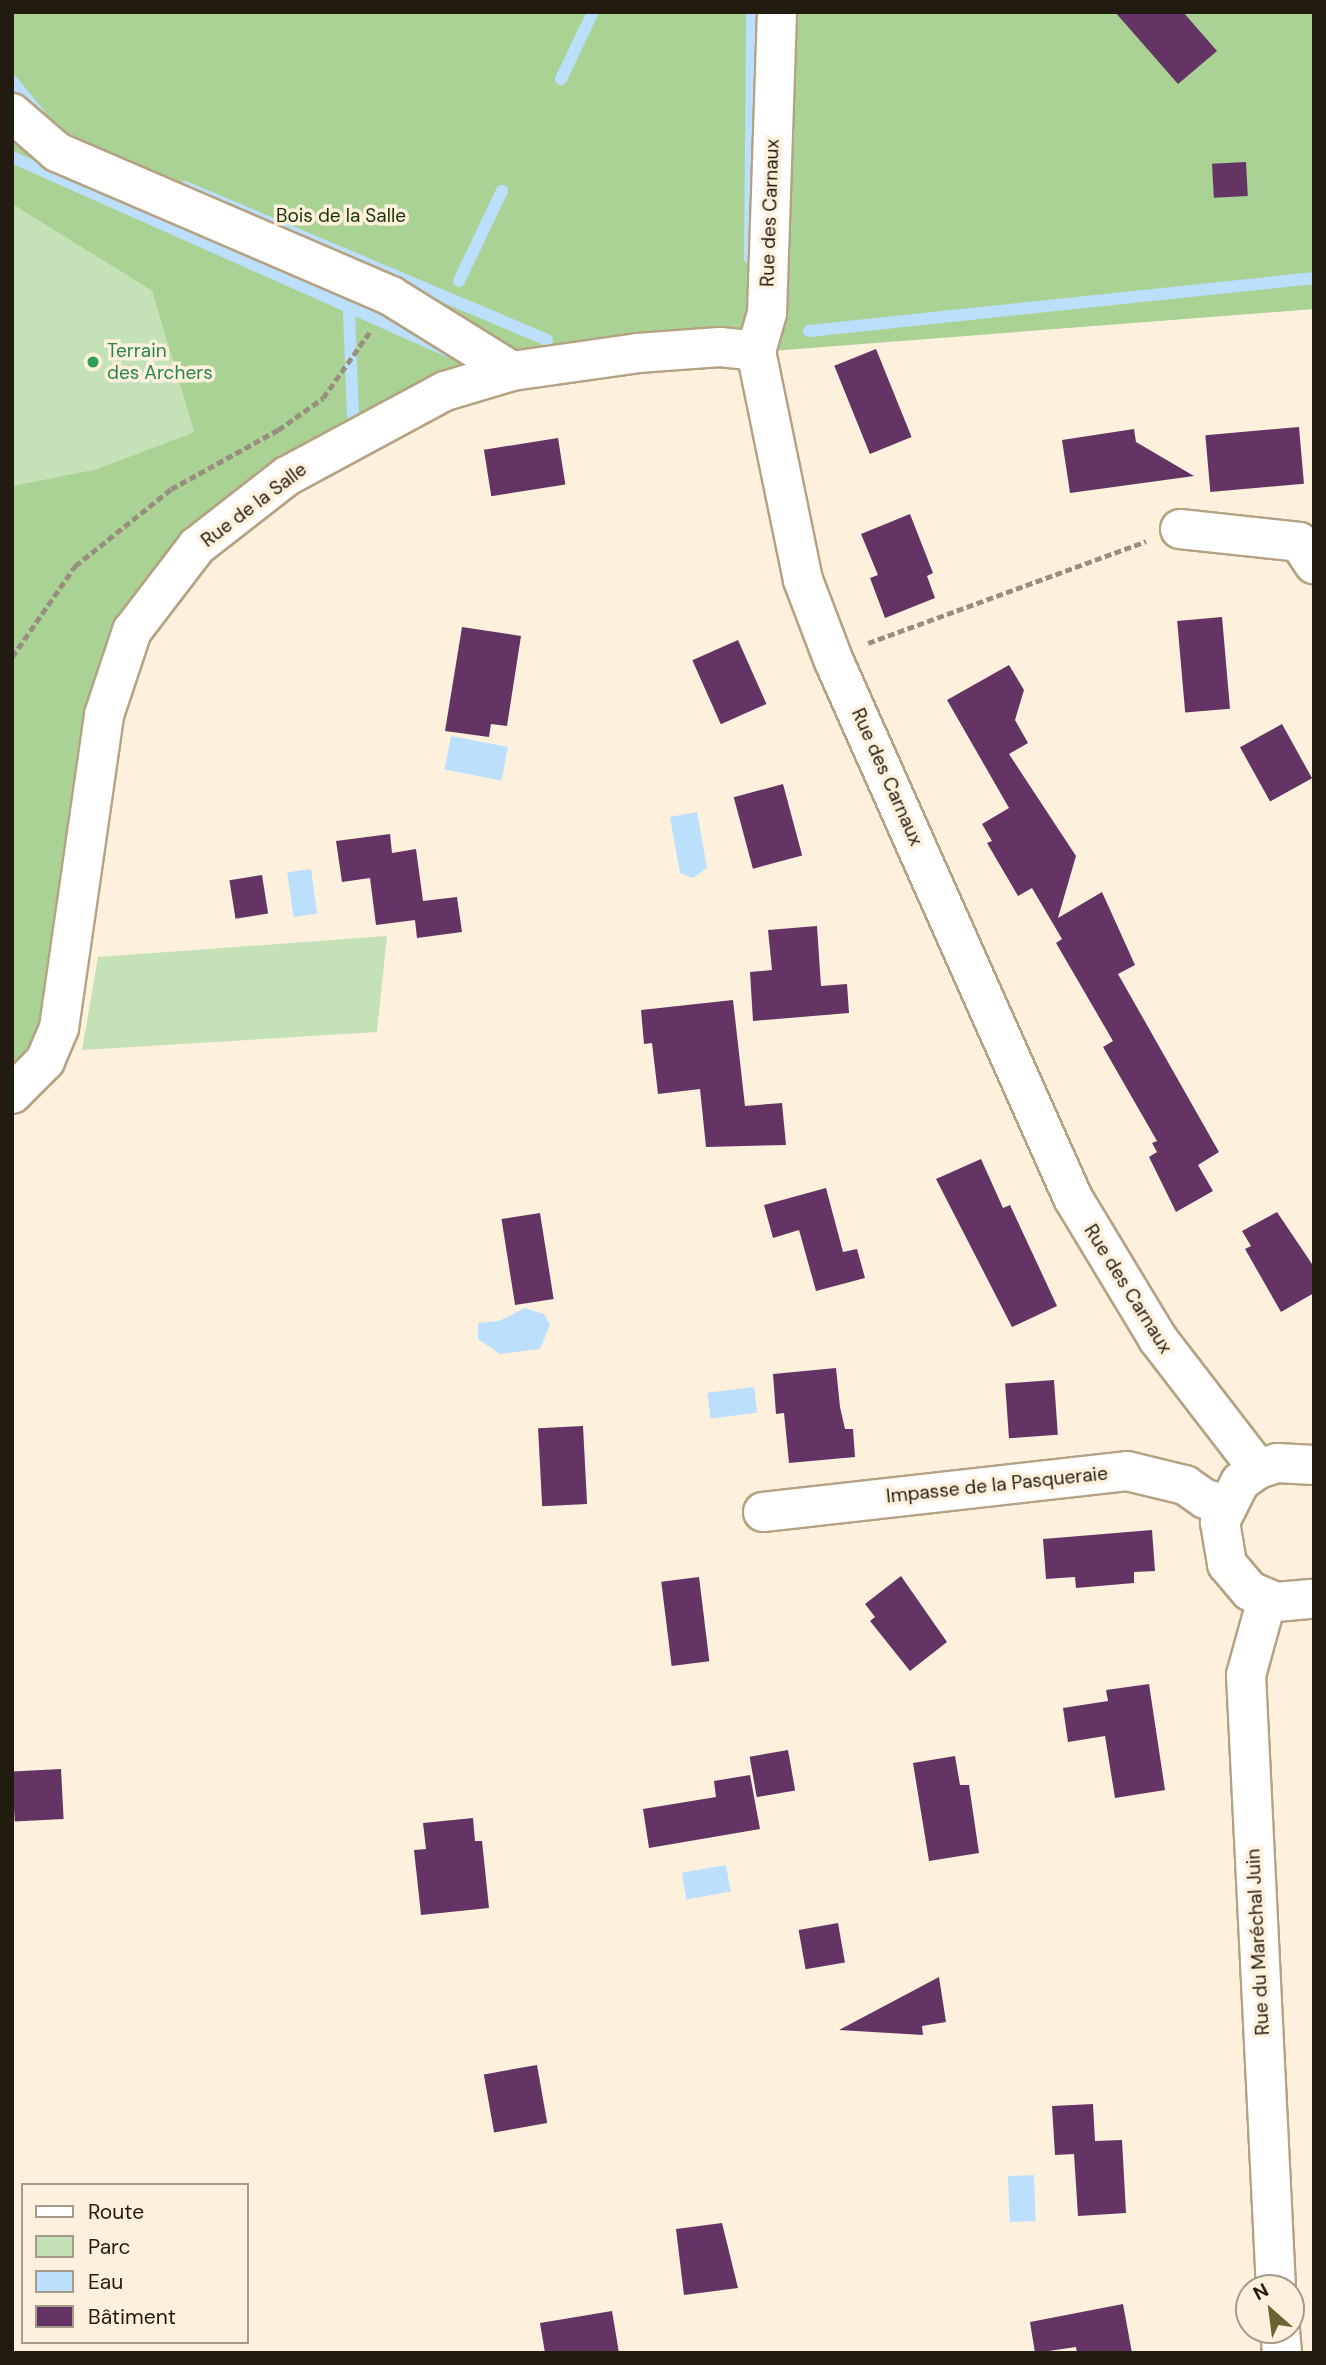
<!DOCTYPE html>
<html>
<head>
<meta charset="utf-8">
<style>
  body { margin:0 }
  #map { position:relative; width:1326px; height:2365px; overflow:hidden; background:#fdf1dd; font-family:"DM Sans",sans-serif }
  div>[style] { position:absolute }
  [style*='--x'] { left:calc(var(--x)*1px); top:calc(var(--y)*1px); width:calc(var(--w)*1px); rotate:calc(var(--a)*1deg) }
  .green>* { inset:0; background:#c5e1b7 }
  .forest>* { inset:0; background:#a9d294 }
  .water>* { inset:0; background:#bcdffe; transform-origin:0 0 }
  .stream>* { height:12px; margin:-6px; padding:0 6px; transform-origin:6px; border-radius:6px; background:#bcdffe }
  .building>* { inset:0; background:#643564; transform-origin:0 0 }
  .path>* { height:4.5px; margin-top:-2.25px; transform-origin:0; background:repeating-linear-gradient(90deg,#998f7f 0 7px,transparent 0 10.5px) }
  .roads { filter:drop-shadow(2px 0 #b5a283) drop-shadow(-2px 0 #b5a283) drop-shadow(0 2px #b5a283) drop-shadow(0 -2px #b5a283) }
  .minor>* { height:38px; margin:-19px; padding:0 19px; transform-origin:19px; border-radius:19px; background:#fff }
  .tertiary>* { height:38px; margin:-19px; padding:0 19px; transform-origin:19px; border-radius:19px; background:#fff }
  .dots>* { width:19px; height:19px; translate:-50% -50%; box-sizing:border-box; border:4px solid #fdf1dd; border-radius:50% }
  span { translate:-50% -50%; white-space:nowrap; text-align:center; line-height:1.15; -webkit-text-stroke:7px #fdf1dd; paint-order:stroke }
  .street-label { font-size:19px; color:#221b0f }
  .park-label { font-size:19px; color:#193308 }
  .leisure-label { font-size:19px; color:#27864d }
  .left { translate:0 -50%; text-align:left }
  .frame { position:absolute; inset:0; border:14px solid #221b0f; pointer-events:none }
  .legend { position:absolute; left:21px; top:2183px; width:228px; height:161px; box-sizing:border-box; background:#fdf1dd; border:2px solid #a59b8b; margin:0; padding:9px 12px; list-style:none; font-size:21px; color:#221b0f }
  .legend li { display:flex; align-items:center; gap:14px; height:35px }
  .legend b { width:35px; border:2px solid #a59b8b }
  .north { position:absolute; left:1235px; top:2274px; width:70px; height:70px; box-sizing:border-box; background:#fdf1dd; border:2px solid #a59b8b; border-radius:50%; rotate:332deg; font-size:19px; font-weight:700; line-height:28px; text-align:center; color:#221b0f }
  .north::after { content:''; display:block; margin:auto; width:24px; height:32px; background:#68632f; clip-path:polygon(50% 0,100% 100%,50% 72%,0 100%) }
</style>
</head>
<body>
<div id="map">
  <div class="green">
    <div style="clip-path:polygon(12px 204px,152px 291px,194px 432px,97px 469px,12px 486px)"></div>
    <div style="clip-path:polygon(387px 936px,377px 1032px,82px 1050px,98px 957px)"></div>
  </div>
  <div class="forest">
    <div style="clip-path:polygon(12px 12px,1314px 12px,1314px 309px,512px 371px,327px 452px,132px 631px,59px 1028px,12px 1090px,12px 486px,97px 469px,194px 432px,152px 291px,12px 204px)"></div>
  </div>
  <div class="water">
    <div style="left:451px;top:736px;width:58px;height:34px;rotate:11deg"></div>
    <div style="clip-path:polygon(697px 812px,707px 868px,693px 878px,680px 873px,670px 817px)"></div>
    <div style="left:311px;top:869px;width:45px;height:24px;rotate:82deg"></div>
    <div style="clip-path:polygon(525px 1308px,544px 1314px,550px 1325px,540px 1349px,500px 1354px,478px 1339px,478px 1323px,499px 1321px)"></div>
    <div style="left:754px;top:1387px;width:26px;height:47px;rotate:83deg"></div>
    <div style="left:726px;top:1865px;width:27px;height:45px;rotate:80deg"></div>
    <div style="left:1034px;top:2175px;width:46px;height:26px;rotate:88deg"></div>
  </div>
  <div class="stream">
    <div style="--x:561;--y:79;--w:74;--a:-64.5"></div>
    <div style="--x:12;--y:81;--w:43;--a:50.7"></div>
    <div style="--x:12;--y:157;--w:479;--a:24"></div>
    <div style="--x:185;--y:187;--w:393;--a:22.9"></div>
    <div style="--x:750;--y:259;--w:247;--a:-89.5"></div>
    <div style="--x:459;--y:281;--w:100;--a:-64.5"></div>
    <div style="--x:349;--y:312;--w:104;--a:87.8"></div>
    <div style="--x:809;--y:331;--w:508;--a:-5.99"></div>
  </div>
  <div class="building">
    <div style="clip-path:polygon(1115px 12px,1183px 12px,1217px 51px,1178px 84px)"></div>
    <div style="left:1246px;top:162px;width:34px;height:34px;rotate:87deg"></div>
    <div style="left:876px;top:349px;width:95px;height:45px;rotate:68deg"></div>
    <div style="left:1299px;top:427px;width:57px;height:94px;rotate:85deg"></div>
    <div style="clip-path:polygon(1134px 429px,1136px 442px,1194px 476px,1070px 493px,1062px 440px)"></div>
    <div style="left:558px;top:438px;width:47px;height:75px;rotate:81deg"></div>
    <div style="clip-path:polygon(910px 514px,933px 573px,927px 576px,935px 598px,885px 618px,870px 578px,878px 575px,861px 534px)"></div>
    <div style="left:1222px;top:617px;width:92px;height:45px;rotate:85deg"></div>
    <div style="clip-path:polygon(462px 627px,521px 636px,507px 726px,491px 724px,489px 737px,445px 731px)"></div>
    <div style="left:738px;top:640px;width:70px;height:50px;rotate:66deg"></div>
    <div style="clip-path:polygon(1009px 665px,1024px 690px,1015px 720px,1028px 743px,1009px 754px,1076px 856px,1058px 918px,1102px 892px,1135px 965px,1118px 974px,1219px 1152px,1198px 1165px,1213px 1191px,1176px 1212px,1149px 1157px,1157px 1152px,1152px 1143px,1157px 1141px,1103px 1047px,1113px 1041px,1056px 943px,1062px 939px,1032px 888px,1018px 896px,987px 843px,992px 841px,982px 824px,1009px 808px,947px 700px)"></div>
    <div style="left:1282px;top:724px;width:62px;height:48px;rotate:61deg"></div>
    <div style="left:783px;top:784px;width:74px;height:51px;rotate:75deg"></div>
    <div style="clip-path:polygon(390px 834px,392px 853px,416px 849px,423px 901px,457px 897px,462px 932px,417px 938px,415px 920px,376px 925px,370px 878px,342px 882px,336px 841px)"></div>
    <div style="left:262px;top:875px;width:39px;height:33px;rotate:81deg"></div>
    <div style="clip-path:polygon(817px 926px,821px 986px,847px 984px,849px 1013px,753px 1021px,750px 972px,772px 970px,768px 930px)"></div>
    <div style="clip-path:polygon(733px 1000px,745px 1106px,782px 1103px,786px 1145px,706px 1147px,700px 1089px,658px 1094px,652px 1043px,644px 1044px,641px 1010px)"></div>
    <div style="clip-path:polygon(981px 1159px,1003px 1208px,1010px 1205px,1057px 1306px,1012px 1327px,936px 1179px)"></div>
    <div style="clip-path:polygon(826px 1188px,843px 1252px,857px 1249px,865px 1278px,816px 1291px,799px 1230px,773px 1238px,764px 1205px)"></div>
    <div style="clip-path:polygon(1277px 1212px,1314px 1267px,1314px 1293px,1281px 1312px,1245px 1249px,1251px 1246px,1242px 1231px)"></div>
    <div style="left:540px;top:1213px;width:87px;height:39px;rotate:81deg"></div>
    <div style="clip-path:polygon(836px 1368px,840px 1407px,845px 1429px,853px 1429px,855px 1457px,789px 1463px,784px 1413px,776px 1414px,773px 1374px)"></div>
    <div style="left:1054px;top:1380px;width:55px;height:49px;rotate:86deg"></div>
    <div style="left:583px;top:1426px;width:78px;height:45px;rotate:87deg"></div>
    <div style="clip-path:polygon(1152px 1530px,1155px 1571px,1134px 1572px,1134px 1583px,1076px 1588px,1075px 1577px,1046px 1579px,1043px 1539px)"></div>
    <div style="clip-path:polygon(901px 1576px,947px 1642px,910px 1671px,870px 1621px,875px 1617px,865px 1604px)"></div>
    <div style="left:699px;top:1577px;width:85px;height:38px;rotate:83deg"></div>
    <div style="clip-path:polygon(1149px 1684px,1165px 1790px,1115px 1798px,1105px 1736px,1068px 1742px,1063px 1708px,1108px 1701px,1106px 1690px)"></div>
    <div style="left:788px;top:1750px;width:41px;height:39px;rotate:80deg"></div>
    <div style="clip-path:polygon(955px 1756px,960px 1785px,969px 1785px,979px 1853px,929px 1861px,913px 1763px)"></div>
    <div style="left:61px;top:1769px;width:50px;height:49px;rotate:87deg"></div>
    <div style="clip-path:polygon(750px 1775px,760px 1829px,649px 1848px,643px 1809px,716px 1797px,714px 1781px)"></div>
    <div style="clip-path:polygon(473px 1818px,475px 1841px,482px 1841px,489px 1908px,421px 1915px,414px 1850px,426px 1849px,423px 1823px)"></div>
    <div style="left:838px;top:1923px;width:40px;height:40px;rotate:80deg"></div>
    <div style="clip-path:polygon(939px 1977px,946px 2022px,922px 2026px,923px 2035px,839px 2030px)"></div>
    <div style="left:537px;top:2065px;width:59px;height:54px;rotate:80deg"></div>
    <div style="clip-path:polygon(1093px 2104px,1095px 2141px,1122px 2140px,1126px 2213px,1078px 2216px,1074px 2154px,1055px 2155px,1052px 2106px)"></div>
    <div style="clip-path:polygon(722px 2223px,738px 2288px,684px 2295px,676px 2229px)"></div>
    <div style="clip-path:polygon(1123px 2304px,1132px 2353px,1077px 2353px,1076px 2347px,1035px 2353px,1030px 2322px)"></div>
    <div style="clip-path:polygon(612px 2311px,619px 2353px,545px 2353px,540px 2323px)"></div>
  </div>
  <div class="path">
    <div style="--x:868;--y:643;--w:296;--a:-20.1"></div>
    <div style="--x:12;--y:657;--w:111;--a:-55.3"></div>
    <div style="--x:75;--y:566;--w:123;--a:-38.7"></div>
    <div style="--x:171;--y:489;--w:122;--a:-28.9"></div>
    <div style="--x:278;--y:430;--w:55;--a:-35.4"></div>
    <div style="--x:323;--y:398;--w:83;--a:-54.8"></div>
  </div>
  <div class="roads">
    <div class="minor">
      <div style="--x:777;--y:12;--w:301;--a:91.9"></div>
      <div style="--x:767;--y:313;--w:40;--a:106"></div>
      <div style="--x:756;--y:351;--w:234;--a:78.4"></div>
      <div style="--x:803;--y:580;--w:85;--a:69.2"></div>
      <div style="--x:833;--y:659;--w:590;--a:66"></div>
      <div style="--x:1073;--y:1198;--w:165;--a:58.9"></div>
      <div style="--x:1158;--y:1339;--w:164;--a:52.4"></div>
      <div style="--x:12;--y:113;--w:60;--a:40.9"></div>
      <div style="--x:57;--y:152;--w:364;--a:23.3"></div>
      <div style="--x:391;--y:296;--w:142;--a:31.8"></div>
      <div style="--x:1180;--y:529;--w:120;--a:6.2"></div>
      <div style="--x:1299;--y:542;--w:27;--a:56"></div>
      <div style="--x:12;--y:1094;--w:47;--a:-45"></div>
      <div style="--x:45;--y:1061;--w:36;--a:-67"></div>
      <div style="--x:59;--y:1028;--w:316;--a:-81.8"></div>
      <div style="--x:104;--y:715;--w:89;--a:-71.6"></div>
      <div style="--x:132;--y:631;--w:107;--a:-52.6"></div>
      <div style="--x:197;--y:546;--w:114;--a:-37.9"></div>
      <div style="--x:287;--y:476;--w:179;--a:-28.3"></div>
      <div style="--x:445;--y:391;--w:70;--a:-16.6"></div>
      <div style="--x:512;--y:371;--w:127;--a:-8.1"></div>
      <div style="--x:638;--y:353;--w:82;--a:-4.2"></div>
      <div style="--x:720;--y:347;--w:36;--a:6"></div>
      <div style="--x:763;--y:1512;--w:366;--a:-6.4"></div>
      <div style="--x:1127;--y:1471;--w:60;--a:13.6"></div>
      <div style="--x:1185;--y:1485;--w:24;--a:35"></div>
      <div style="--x:1205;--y:1499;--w:21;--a:14"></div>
    </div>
    <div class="tertiary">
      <div style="--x:1314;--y:1465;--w:37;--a:-177"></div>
      <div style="--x:1277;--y:1463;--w:20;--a:162"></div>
      <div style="--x:1258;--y:1469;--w:22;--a:144"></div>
      <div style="--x:1240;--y:1482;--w:45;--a:116.6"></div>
      <div style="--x:1220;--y:1522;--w:43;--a:80.5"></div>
      <div style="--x:1227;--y:1564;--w:35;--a:50"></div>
      <div style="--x:1250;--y:1591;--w:28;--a:23"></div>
      <div style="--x:1276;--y:1602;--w:38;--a:-5"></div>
      <div style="--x:1267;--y:1599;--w:79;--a:105.4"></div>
      <div style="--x:1246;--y:1675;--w:614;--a:87.2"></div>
      <div style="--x:1280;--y:2330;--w:23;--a:85"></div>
    </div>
  </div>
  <div class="dots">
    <div style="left:93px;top:362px;background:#2e9e5b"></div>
  </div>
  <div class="street-label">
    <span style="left:770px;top:213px;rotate:-88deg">Rue des Carnaux</span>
    <span style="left:254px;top:505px;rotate:-37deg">Rue de la Salle</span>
    <span style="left:887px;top:777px;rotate:66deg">Rue des Carnaux</span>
    <span style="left:1128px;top:1289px;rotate:58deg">Rue des Carnaux</span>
    <span style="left:997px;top:1485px;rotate:-6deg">Impasse de la Pasqueraie</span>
    <span style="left:1258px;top:1942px;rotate:-93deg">Rue du Maréchal Juin</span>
  </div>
  <div class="park-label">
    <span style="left:341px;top:216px">Bois de la Salle</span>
  </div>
  <div class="leisure-label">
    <span class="left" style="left:107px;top:362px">Terrain<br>des Archers</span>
  </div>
  <div class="frame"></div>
  <ul class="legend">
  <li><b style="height:9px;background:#fff"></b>Route</li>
  <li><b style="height:19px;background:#c5e1b7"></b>Parc</li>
  <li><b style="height:19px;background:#bcdffe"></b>Eau</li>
  <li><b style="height:19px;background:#643564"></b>Bâtiment</li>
  </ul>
  <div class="north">N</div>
</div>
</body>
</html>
